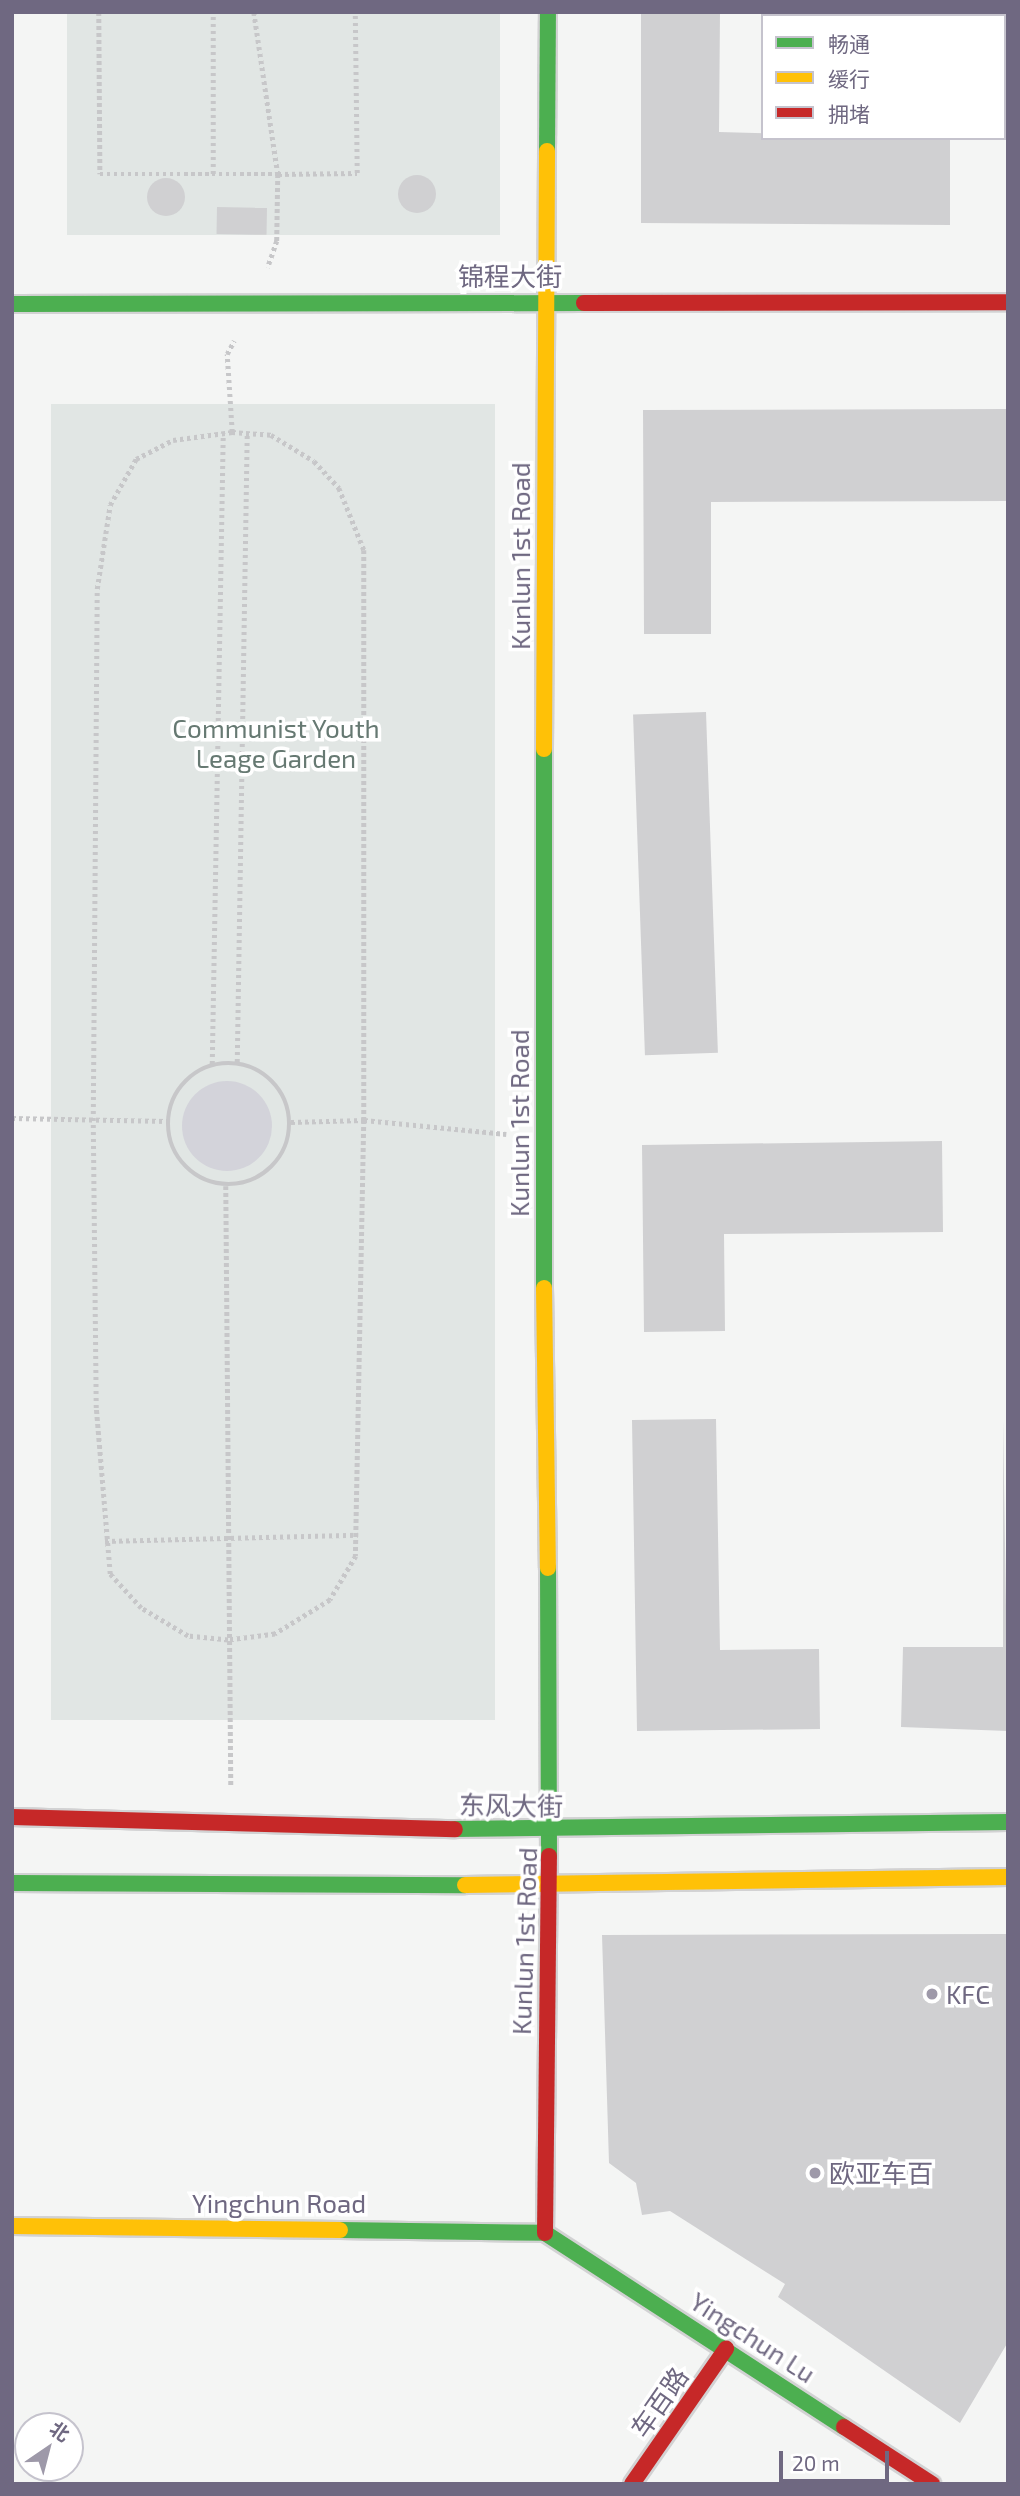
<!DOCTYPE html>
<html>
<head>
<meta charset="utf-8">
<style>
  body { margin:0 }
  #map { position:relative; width:1020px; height:2496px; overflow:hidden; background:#f4f5f4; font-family:"Exo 2","Noto Sans SC",sans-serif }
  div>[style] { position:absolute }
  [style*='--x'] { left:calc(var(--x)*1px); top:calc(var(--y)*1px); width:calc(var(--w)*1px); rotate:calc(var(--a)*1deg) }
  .green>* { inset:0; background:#e1e6e4; transform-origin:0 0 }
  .water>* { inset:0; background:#d3d3da }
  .round { border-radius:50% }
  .building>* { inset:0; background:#d0d0d2; transform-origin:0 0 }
  .path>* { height:4.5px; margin-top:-2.25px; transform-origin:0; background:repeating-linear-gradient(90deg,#c7c7c9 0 3.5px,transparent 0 7px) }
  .path>.ring { margin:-2.25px; padding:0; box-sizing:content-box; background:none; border:4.5px solid #c7c7c9; border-radius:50% }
  .roads { filter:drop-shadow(2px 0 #d2d2d3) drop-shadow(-2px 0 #d2d2d3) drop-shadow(0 2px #d2d2d3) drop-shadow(0 -2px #d2d2d3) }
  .fast>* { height:16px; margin:-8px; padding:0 8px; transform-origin:8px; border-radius:8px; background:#4caf50 }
  .slow>* { height:16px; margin:-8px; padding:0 8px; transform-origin:8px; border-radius:8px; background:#ffc107 }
  .jam>* { height:16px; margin:-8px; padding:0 8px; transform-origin:8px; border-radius:8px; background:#c62828 }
  .dots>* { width:19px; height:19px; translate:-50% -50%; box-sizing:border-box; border:4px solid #fff; border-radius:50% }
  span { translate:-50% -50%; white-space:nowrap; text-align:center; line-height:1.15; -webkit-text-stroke:7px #fff; paint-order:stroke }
  .street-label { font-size:26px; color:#6f6881 }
  .park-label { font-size:26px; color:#667972 }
  .poi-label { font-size:26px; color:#6f6881 }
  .left { translate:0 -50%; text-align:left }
  .frame { position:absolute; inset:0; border:14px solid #6f6881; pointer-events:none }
  .legend { position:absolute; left:761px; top:14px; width:245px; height:126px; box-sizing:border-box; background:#fff; border:2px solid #c5c3cd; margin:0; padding:9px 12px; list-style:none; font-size:21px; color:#6f6881 }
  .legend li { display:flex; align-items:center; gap:14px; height:35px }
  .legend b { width:35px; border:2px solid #c5c3cd }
  .north { position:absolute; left:14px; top:2412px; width:70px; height:70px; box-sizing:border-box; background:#fff; border:2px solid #c5c3cd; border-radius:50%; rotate:35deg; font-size:19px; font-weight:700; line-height:28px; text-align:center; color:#6f6881 }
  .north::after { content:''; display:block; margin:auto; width:24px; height:32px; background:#9e99a9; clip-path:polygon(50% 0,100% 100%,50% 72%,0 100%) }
  .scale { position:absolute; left:779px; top:2451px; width:110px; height:32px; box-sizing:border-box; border:4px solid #6f6881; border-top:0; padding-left:9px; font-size:21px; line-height:24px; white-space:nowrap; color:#6f6881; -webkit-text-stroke:5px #fff; paint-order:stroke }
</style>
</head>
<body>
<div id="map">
  <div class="green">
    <div style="left:67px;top:12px;width:433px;height:223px"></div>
    <div style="left:495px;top:404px;width:1316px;height:444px;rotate:90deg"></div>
  </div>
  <div class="water">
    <div class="round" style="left:182px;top:1081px;width:90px;height:90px"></div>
  </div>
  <div class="building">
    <div style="clip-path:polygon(641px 12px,720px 12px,719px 132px,950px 138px,950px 225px,641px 223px)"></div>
    <div class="round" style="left:398px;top:175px;width:38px;height:38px"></div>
    <div class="round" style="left:147px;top:178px;width:38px;height:38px"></div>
    <div style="left:217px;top:207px;width:50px;height:27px;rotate:1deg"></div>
    <div style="clip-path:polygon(1008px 409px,1008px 501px,711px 502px,711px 634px,644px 634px,643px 410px)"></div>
    <div style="left:706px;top:712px;width:341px;height:73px;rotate:88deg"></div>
    <div style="clip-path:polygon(942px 1141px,943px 1232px,724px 1234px,725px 1331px,644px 1332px,642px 1145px)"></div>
    <div style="clip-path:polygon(716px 1419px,720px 1650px,819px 1649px,820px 1729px,637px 1731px,632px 1420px)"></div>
    <div style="clip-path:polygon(1003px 1420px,1008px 1731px,901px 1727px,903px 1647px,1003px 1647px)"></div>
    <div style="clip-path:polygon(1008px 1934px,1008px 2342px,960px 2423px,778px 2297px,785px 2284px,670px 2211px,642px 2215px,636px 2183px,609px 2163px,602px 1935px)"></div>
  </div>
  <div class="path">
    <div style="--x:99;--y:12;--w:162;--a:89.6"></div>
    <div style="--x:100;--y:174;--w:178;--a:0"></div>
    <div style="--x:278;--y:174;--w:79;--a:-0.7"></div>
    <div style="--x:357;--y:173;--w:161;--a:-90.7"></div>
    <div style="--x:254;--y:12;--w:164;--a:81.6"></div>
    <div style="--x:278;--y:174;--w:67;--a:90.9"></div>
    <div style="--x:277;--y:241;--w:28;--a:109"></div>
    <div style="--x:213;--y:174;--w:162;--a:-90"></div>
    <div style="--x:232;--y:432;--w:39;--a:4"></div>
    <div style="--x:271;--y:435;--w:50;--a:31.2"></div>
    <div style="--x:314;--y:461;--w:37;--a:47"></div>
    <div style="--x:339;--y:488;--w:67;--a:68"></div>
    <div style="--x:364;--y:550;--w:570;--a:90"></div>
    <div style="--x:364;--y:1120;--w:436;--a:91.1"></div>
    <div style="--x:356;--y:1556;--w:51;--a:120.6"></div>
    <div style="--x:330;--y:1600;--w:65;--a:148.3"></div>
    <div style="--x:275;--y:1634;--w:47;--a:172.7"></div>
    <div style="--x:228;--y:1640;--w:40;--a:-174.3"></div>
    <div style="--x:188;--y:1636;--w:55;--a:-149.2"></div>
    <div style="--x:141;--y:1608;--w:46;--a:-132.4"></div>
    <div style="--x:110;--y:1574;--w:167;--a:-94.8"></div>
    <div style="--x:96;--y:1408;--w:287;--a:-90.6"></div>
    <div style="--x:93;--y:1121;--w:532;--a:-89.57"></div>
    <div style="--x:97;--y:589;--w:85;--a:-81.2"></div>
    <div style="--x:110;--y:505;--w:53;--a:-60.5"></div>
    <div style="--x:136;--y:459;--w:42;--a:-27.2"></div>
    <div style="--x:173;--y:440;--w:60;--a:-7.7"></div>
    <div style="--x:232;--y:432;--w:78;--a:-93.7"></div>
    <div style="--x:227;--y:354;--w:15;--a:-62"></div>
    <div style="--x:237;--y:1062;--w:629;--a:-89.09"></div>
    <div class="ring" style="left:168px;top:1063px;width:117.5px;height:117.5px"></div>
    <div style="--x:212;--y:1064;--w:631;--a:-89"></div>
    <div style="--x:12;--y:1118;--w:155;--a:1.1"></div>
    <div style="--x:291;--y:1122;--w:73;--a:-1.6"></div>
    <div style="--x:364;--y:1120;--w:143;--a:5.6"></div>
    <div style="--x:226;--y:1186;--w:601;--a:89.52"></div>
    <div style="--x:105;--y:1541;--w:253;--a:-1.4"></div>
  </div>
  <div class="roads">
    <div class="fast">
      <div style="--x:547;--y:151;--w:139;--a:-89.6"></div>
      <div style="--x:12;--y:304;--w:572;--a:-0.1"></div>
      <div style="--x:544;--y:749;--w:539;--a:90"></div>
      <div style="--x:548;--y:1568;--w:288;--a:89.8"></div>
      <div style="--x:455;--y:1829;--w:553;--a:-0.73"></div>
      <div style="--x:12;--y:1883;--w:453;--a:0.3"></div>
      <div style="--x:340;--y:2230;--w:205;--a:0.8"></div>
      <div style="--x:545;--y:2233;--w:356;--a:33"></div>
    </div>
    <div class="slow">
      <div style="--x:544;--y:749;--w:598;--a:-89.71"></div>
      <div style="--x:544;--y:1288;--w:280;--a:89.2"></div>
      <div style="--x:465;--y:1885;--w:543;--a:-0.84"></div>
      <div style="--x:12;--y:2226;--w:328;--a:0.7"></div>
    </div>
    <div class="jam">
      <div style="--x:584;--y:303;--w:424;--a:-0.1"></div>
      <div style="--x:12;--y:1817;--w:443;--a:1.6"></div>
      <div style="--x:545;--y:2233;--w:377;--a:-89.4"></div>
      <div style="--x:844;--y:2427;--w:105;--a:32.9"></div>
      <div style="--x:632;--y:2484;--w:165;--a:-55.2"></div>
    </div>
  </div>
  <div class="dots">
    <div style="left:932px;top:1994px;background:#9e99a9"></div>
    <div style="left:815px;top:2173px;background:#9e99a9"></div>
  </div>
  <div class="street-label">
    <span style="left:510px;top:276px">锦程大街</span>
    <span style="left:520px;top:556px;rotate:-90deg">Kunlun 1st Road</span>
    <span style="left:519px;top:1123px;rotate:-90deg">Kunlun 1st Road</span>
    <span style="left:511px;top:1805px;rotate:1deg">东风大街</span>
    <span style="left:524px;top:1941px;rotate:-88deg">Kunlun 1st Road</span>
    <span style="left:279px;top:2203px">Yingchun Road</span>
    <span style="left:753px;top:2337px;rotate:33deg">Yingchun Lu</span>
    <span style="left:659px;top:2402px;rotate:-55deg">车百路</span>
  </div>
  <div class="park-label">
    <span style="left:276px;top:743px">Communist Youth<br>Leage Garden</span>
  </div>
  <div class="poi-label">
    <span class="left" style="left:946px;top:1994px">KFC</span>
    <span class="left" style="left:829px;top:2173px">欧亚车百</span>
  </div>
  <div class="frame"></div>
  <ul class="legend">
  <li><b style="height:9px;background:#4caf50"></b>畅通</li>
  <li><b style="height:9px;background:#ffc107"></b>缓行</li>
  <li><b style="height:9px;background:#c62828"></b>拥堵</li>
  </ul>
  <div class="north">北</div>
  <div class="scale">20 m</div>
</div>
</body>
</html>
